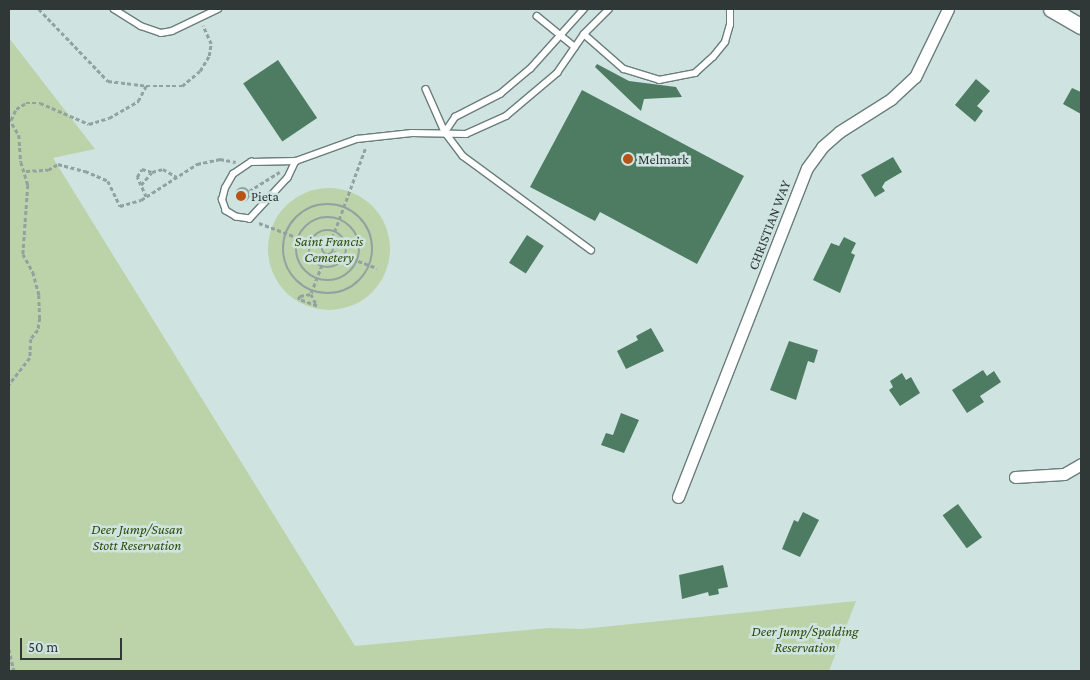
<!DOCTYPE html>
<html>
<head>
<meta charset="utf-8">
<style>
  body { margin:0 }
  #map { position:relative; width:1090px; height:680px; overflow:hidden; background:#cfe4e1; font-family:"Crimson Pro",serif }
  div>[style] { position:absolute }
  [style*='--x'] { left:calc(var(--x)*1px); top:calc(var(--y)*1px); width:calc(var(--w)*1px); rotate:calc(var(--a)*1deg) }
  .green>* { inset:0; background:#bcd3a9 }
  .round { border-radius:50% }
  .building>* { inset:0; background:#4d7c62; transform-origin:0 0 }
  .path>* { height:2.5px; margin-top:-1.25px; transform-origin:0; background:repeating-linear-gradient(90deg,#92a2a0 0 4px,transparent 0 6.5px) }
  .path>.ring { margin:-1.25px; padding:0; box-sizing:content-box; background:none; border:2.5px solid #92a2a0; border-radius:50% }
  .roads { filter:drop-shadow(1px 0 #6a7d7b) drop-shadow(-1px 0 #6a7d7b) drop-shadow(0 1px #6a7d7b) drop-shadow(0 -1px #6a7d7b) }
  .lane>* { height:5.5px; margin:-2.75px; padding:0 2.75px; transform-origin:2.75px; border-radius:2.75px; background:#fff }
  .street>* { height:11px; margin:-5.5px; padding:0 5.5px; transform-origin:5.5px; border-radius:5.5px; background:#fff }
  .secondary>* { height:15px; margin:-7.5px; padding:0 7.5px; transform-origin:7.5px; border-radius:7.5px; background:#fff }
  .dots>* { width:14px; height:14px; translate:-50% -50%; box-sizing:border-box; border:2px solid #cfe4e1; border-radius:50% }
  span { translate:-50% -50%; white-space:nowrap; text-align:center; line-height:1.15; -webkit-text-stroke:5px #cfe4e1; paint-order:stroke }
  .poi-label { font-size:14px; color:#2f3837 }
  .left { translate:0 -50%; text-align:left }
  .street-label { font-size:14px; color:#2f3837 }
  .park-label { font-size:14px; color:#2e4a07; font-style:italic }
  .frame { position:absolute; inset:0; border:10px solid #2f3837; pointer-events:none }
  .scale { position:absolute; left:20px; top:638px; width:102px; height:22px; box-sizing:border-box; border:2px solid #2f3837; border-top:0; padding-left:6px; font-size:15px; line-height:18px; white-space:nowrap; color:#2f3837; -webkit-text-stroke:4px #cfe4e1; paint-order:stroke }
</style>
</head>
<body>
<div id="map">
  <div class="green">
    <div style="clip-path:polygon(9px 38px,95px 149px,53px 158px,355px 646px,549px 628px,582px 629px,856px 601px,829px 671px,9px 671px)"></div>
    <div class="round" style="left:268px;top:188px;width:122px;height:122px"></div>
  </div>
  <div class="building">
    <div style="left:278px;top:60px;width:70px;height:42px;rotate:56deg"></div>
    <div style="clip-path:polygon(597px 64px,629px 81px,676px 87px,682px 97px,644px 99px,641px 111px,595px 67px)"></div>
    <div style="clip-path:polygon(976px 79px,990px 91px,977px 106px,983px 111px,975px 122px,955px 105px)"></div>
    <div style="clip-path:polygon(1072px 88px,1081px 92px,1081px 114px,1063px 104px)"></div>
    <div style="clip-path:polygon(582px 90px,744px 176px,697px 264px,600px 212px,595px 221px,530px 187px)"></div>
    <div style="clip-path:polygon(893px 157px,902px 172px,885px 182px,882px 187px,885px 191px,875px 197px,861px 175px)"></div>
    <div style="left:527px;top:235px;width:20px;height:33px;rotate:33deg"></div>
    <div style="clip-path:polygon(844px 237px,856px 243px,851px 253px,855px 255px,840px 293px,813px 280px,831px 243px,839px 246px)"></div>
    <div style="clip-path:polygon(651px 328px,664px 351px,626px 369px,617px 351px,638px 340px,636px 336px)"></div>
    <div style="clip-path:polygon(789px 341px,818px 350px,814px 363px,808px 361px,796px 400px,770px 390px)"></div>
    <div style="clip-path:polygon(983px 370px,987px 376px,994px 371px,1001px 382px,980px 396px,984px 402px,967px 413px,952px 390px)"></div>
    <div style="clip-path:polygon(902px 373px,906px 380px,911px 377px,920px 393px,900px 406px,889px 390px,893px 387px,890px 381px)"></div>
    <div style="clip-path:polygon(621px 413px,639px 420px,624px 453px,601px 445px,606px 433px,613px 435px)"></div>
    <div style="left:958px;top:504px;width:41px;height:19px;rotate:54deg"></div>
    <div style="clip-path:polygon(803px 512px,819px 520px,800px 557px,782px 549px,794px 520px,798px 522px)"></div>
    <div style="clip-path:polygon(723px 565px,728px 587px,718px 589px,719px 594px,709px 596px,708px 592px,682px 599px,679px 575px)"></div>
  </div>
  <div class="path">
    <div style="--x:39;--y:9;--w:100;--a:46.2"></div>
    <div style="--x:108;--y:81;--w:38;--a:7"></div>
    <div style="--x:146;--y:86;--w:36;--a:0"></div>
    <div style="--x:182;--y:86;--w:23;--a:-40"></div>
    <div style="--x:200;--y:71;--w:17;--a:-59"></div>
    <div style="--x:209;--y:56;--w:12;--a:-81"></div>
    <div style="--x:211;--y:44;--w:20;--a:-114"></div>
    <div style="--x:9;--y:118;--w:20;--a:60"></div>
    <div style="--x:19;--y:135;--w:27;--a:86"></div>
    <div style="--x:21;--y:162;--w:24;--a:73"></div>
    <div style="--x:28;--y:185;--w:69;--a:94.1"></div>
    <div style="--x:23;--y:254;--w:21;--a:61"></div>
    <div style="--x:33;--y:272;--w:24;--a:75"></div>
    <div style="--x:39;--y:295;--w:23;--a:88"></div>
    <div style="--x:40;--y:318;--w:12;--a:99"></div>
    <div style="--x:38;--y:330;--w:11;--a:128"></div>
    <div style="--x:31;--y:339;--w:19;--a:93"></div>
    <div style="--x:30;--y:358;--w:34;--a:128"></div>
    <div style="--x:11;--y:120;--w:12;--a:-66"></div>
    <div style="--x:16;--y:109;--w:12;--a:-31"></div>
    <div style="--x:26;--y:103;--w:14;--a:0"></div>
    <div style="--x:40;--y:103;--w:53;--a:23.2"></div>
    <div style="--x:89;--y:124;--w:21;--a:-17"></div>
    <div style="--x:109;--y:118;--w:34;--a:-30"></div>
    <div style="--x:138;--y:101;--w:17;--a:-62"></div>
    <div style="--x:26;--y:171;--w:22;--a:-3"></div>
    <div style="--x:48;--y:170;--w:12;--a:-31"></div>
    <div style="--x:58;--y:164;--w:28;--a:15"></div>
    <div style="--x:85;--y:171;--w:25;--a:23"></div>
    <div style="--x:108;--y:181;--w:28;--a:64"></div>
    <div style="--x:120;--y:206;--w:22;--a:-16"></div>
    <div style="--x:141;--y:200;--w:67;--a:-32.7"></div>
    <div style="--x:197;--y:164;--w:24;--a:-12"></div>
    <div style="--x:220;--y:159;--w:16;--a:11"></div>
    <div style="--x:141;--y:185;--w:16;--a:-50"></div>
    <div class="ring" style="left:236px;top:188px;width:11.5px;height:11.5px"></div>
    <div style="--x:249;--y:191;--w:36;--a:-32"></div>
    <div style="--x:146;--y:197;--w:22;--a:-114"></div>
    <div style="--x:137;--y:177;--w:9;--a:-58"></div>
    <div style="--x:142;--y:169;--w:10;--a:17"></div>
    <div style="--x:152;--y:172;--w:11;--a:-15"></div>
    <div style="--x:163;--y:169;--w:16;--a:30"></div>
    <div class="ring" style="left:283px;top:204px;width:87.5px;height:87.5px"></div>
    <div class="ring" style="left:296px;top:217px;width:61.5px;height:61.5px"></div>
    <div style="--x:259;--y:223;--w:68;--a:20.6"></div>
    <div class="ring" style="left:309px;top:230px;width:35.5px;height:35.5px"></div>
    <div class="ring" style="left:322px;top:243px;width:9.5px;height:9.5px"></div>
    <div style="--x:330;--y:244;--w:104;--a:-69.8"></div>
    <div style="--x:334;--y:252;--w:46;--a:20.4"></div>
    <div style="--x:311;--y:293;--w:42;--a:-69"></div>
    <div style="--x:311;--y:294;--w:13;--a:63"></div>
    <div style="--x:317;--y:306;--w:20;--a:-160"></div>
    <div style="--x:298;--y:299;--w:4;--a:-56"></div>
    <div style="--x:300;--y:296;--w:11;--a:-10"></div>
    <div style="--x:9;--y:649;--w:23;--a:77"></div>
  </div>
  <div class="roads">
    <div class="lane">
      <div style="--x:114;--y:9;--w:32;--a:32"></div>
      <div style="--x:141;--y:26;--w:21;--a:19"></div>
      <div style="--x:161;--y:33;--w:11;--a:-10"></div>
      <div style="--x:172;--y:31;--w:51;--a:-25.6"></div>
      <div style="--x:537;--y:16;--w:49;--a:39.2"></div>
      <div style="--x:584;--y:34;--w:53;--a:41.2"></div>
      <div style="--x:624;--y:69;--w:37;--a:17"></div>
      <div style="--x:659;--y:80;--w:37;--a:-11"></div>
      <div style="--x:695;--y:73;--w:24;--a:-42"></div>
      <div style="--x:713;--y:57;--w:19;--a:-51"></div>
      <div style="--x:725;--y:42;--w:18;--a:-74"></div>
      <div style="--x:730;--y:25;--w:16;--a:-90"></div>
      <div style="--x:426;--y:89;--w:47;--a:66.2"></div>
      <div style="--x:445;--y:132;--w:30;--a:53"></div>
      <div style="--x:463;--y:156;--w:159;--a:36.3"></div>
      <div style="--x:445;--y:132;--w:18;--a:-56"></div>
      <div style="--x:455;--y:117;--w:51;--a:-27.1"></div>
      <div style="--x:500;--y:94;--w:39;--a:-40"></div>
      <div style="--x:530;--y:69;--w:81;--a:-48"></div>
      <div style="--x:296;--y:161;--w:19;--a:115"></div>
      <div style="--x:288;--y:178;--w:56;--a:132.8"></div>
      <div style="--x:250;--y:219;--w:14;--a:-172"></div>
      <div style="--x:236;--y:217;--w:12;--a:-149"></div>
      <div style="--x:226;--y:211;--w:12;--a:-110"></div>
      <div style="--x:222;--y:200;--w:12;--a:-76"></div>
      <div style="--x:225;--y:188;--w:16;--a:-60"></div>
      <div style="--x:233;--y:174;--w:22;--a:-34"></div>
      <div style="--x:251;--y:162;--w:45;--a:-1.3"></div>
      <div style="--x:296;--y:161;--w:65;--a:-19.8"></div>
      <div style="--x:357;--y:139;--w:55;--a:-6.2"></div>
      <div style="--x:412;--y:133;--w:54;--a:1.1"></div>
      <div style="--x:466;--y:134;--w:44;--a:-24.2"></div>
      <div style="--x:506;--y:116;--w:67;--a:-40.1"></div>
      <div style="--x:557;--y:73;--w:47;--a:-55.3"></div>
      <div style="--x:584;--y:34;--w:35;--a:-45"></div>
    </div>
    <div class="street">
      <div style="--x:1015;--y:477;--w:49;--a:-3.5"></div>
      <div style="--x:1064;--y:474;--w:20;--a:-30"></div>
      <div style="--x:678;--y:497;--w:353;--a:-68.6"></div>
      <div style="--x:807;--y:168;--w:26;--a:-54"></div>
      <div style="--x:822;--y:147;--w:23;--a:-41"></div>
      <div style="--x:839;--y:132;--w:62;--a:-32.4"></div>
      <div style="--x:891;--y:99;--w:33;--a:-43"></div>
      <div style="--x:915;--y:77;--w:76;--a:-64.1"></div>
    </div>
    <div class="secondary">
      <div style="--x:1051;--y:9;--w:34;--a:30"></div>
    </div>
  </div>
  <div class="dots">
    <div style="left:628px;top:159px;background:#b65418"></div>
    <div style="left:241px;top:196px;background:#b65418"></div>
  </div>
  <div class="poi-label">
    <span class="left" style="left:638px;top:159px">Melmark</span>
    <span class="left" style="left:251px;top:196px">Pieta</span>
  </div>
  <div class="street-label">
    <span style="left:769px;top:225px;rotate:-69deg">CHRISTIAN WAY</span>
  </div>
  <div class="park-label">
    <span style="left:329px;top:249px">Saint Francis<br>Cemetery</span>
    <span style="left:137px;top:537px">Deer Jump/Susan<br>Stott Reservation</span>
    <span style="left:805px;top:639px">Deer Jump/Spalding<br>Reservation</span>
  </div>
  <div class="frame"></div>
  <div class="scale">50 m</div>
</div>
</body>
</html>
